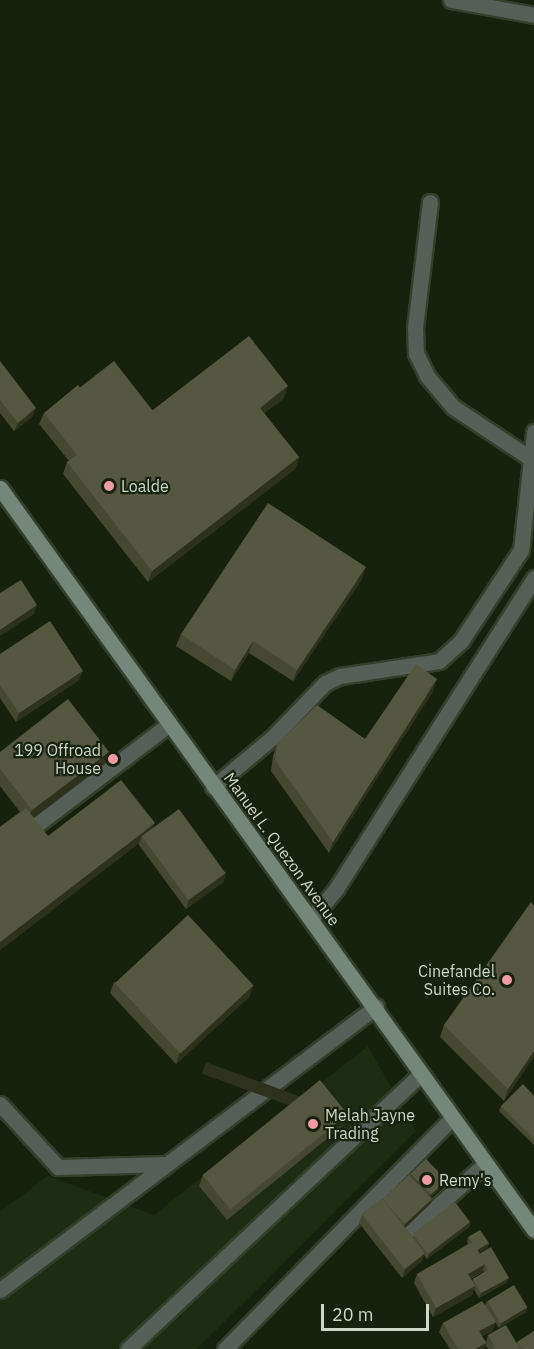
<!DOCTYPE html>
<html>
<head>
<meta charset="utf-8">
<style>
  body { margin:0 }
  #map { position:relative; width:534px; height:1349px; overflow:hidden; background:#17220e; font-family:"IBM Plex Sans",sans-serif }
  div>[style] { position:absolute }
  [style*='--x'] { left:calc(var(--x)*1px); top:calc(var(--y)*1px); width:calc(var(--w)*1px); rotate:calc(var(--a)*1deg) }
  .built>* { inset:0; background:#1e2c13 }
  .roads { filter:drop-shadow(2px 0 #343f2c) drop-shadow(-2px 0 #343f2c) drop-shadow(0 2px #343f2c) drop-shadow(0 -2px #343f2c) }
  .service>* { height:15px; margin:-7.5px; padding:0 7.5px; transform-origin:7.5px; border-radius:7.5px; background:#566059 }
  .minor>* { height:15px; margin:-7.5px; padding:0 7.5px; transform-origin:7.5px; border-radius:7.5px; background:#566059 }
  .secondary>* { height:15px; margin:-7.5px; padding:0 7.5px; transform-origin:7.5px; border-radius:7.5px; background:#75867b }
  .wall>* { inset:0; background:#474831 }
  .shaded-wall>* { inset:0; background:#2e321c; transform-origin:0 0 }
  .building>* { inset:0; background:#565741; transform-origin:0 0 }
  .dots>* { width:16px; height:16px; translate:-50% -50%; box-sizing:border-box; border:3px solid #17220e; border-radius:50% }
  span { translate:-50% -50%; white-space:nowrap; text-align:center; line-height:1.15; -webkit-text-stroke:4.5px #17220e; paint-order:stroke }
  .poi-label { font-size:16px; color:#cfd6ca }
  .left { translate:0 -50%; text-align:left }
  .right { translate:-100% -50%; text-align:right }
  .street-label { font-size:16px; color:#cfd6ca }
  .scale { position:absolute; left:321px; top:1304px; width:108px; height:27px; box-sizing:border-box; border:3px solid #cfd6ca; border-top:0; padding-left:8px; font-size:18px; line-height:21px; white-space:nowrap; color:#cfd6ca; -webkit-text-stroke:4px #17220e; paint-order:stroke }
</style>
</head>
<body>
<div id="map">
  <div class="built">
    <div style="clip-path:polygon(368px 1046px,416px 1131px,197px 1349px,0 1349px,0 1212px,48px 1176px,154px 1215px)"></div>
  </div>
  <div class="roads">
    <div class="service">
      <div style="--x:430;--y:202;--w:126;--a:96.8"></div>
      <div style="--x:415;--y:327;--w:26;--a:88"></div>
      <div style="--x:416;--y:353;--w:25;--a:64"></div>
      <div style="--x:427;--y:376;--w:40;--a:50"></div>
      <div style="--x:453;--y:407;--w:92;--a:33.5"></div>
      <div style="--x:213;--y:787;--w:78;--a:-39.8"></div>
      <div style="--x:273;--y:737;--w:75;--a:-46.1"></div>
      <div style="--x:325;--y:683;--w:17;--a:-25"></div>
      <div style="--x:340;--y:676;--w:100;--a:-8.6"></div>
      <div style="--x:439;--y:661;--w:30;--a:-42"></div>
      <div style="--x:461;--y:641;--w:109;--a:-56.6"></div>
      <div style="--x:521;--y:550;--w:119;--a:-83.7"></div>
      <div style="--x:35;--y:826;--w:167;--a:-37.2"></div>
      <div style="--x:0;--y:1104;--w:86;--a:47.4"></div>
      <div style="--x:58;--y:1167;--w:108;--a:-1.6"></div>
      <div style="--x:408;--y:1232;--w:103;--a:-41.4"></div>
      <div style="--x:0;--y:1290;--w:471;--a:-37"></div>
      <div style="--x:128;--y:1349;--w:402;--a:-43.2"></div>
    </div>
    <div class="minor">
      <div style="--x:451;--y:0;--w:84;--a:10.2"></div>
      <div style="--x:311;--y:919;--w:39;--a:-50"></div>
      <div style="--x:336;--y:889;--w:369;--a:-57.5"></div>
      <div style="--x:225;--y:1349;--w:324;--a:-45.5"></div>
    </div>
    <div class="secondary">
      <div style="--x:0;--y:488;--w:914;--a:54.26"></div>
    </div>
  </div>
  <div class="wall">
    <div style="clip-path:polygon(0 361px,33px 416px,14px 431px,0 413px)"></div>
    <div style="clip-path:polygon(284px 398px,264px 413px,299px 457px,295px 469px,148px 582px,63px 474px,67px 462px,69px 461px,39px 424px,44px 413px,153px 411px)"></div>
    <div style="clip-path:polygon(362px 579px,293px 681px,249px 653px,231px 681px,176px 646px,181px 634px)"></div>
    <div style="clip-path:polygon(0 654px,79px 680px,16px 722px,0 698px)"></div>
    <div style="clip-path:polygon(433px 691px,329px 853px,271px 771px,273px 756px,277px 744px,365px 739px)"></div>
    <div style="clip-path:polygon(0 752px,109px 752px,105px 763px,33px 817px,48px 836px,153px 828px,226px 873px,223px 882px,186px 909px,139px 845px,139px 843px,0 950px,0 827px,20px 812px,0 786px)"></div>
    <div style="clip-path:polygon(534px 906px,534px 1056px,504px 1101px,440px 1037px,444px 1025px)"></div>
    <div style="clip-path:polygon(114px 982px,253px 985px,249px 997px,176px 1064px,110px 993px)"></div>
    <div style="clip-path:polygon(534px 1096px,534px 1145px,499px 1111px,501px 1106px)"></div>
    <div style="clip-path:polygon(344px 1125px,227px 1220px,199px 1186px,203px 1175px)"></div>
    <div style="clip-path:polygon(410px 1173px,444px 1185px,431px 1197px,432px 1199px,431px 1203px,405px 1228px,413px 1237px,414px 1235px,470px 1222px,469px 1227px,427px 1259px,424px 1255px,422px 1261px,402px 1278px,359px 1223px,362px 1214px,383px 1199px,409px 1175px)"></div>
    <div style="clip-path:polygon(evenodd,468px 1237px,489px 1243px,487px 1248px,479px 1253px,507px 1282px,479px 1298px,474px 1289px,472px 1295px,433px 1317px,414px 1283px,417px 1274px,468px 1244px,467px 1242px,468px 1237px,483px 1270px,484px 1272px,473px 1279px,472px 1281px,471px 1279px,482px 1272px,483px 1270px)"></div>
    <div style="clip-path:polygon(487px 1301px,527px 1307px,526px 1312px,499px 1328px,495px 1322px,492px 1331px,482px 1336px,486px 1342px,488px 1335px,516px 1344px,517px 1342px,534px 1349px,488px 1349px,485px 1345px,484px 1349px,450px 1349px,439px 1332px,443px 1323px,485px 1305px)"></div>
  </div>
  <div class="shaded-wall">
    <div style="clip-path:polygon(288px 386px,284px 398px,255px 419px,260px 408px)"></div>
    <div style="clip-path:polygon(36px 408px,33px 416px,14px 431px,18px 423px)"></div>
    <div style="clip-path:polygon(299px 457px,295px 469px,148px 582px,152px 571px)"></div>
    <div style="clip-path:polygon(366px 567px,362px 579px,293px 681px,297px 670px)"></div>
    <div style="clip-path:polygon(37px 605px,34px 614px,0 636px,0 630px)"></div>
    <div style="clip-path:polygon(253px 641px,249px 653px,231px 681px,235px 670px)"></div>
    <div style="clip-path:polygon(83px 671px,79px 680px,16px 722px,19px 713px)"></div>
    <div style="clip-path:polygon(437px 679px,433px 691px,329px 853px,333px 842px)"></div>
    <div style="clip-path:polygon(109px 752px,105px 763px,28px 822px,32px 810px)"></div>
    <div style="clip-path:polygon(155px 823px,150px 835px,142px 836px,139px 843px,0 950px,0 942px)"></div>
    <div style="clip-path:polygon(226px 873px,223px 882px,186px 909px,189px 900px)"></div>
    <div style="clip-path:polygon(253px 985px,249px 997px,176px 1064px,180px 1052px)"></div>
    <div style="clip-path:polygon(534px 1051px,534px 1056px,504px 1101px,508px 1089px)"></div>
    <div style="left:348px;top:1114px;width:12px;height:151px;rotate:110deg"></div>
    <div style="clip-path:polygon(446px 1180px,444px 1185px,428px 1199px,430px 1195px)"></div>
    <div style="clip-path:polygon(432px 1199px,431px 1203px,404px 1229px,405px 1224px)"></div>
    <div style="clip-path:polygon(470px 1222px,469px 1227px,427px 1259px,429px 1254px)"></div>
    <div style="clip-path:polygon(489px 1243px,487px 1248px,475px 1255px,477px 1250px)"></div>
    <div style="clip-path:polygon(425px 1253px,422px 1261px,402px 1278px,405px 1269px)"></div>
    <div style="clip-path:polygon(485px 1264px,482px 1272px,464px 1282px,468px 1274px)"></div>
    <div style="clip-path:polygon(509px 1278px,507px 1282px,479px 1298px,481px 1293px)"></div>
    <div style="clip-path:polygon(475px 1286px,472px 1295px,433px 1317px,436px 1308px)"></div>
    <div style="clip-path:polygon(527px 1307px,526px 1312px,499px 1328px,501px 1323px)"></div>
    <div style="clip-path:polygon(496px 1322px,492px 1331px,476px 1340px,479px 1331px)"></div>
    <div style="clip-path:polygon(486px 1343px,484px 1349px,475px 1349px)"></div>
  </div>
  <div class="building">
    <div style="clip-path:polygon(249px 336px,288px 386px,260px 408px,299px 457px,152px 571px,67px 462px,77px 455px,44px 413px,78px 385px,119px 436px)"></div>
    <div style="clip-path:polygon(0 361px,36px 408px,18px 423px,0 400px)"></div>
    <div style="left:114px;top:361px;width:63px;height:44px;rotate:52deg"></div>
    <div style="clip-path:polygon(268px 503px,366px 567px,297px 670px,253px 641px,235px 670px,181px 634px)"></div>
    <div style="clip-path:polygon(21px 580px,37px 605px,0 630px,0 593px)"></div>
    <div style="clip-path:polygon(50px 621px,83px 671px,19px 713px,0 685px,0 654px)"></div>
    <div style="clip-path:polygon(416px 664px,437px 679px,333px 842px,275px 760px,277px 744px,317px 705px,365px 739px)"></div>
    <div style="clip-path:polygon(68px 699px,109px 752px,32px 810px,0 769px,0 752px)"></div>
    <div style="clip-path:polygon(121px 780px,155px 823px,0 942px,0 827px,26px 808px,48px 836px)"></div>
    <div style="left:179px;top:809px;width:79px;height:46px;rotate:54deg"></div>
    <div style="clip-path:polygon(531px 902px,534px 906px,534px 1051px,508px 1089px,444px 1025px)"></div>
    <div style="left:188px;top:915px;width:96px;height:100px;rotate:47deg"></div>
    <div style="left:320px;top:1080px;width:44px;height:151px;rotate:51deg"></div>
    <div style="clip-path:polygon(523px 1084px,534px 1096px,534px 1139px,501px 1106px)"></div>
    <div style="left:426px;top:1159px;width:29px;height:21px;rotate:46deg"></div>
    <div style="clip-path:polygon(409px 1175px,432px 1199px,405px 1224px,392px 1210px,383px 1199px)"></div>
    <div style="left:382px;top:1198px;width:70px;height:26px;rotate:52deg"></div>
    <div style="left:455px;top:1202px;width:25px;height:53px;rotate:53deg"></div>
    <div style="clip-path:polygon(480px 1230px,489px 1243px,477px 1250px,473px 1242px,472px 1242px,468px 1237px)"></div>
    <div style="clip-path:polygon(473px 1242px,485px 1264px,468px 1274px,475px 1286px,436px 1308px,417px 1274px)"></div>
    <div style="clip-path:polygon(491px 1247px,509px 1278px,481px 1293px,473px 1279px,488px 1270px,479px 1254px)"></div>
    <div style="left:514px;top:1285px;width:26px;height:31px;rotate:59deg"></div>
    <div style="clip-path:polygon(482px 1301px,496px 1322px,479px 1331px,486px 1343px,475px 1349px,458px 1349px,443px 1323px)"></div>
    <div style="clip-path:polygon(506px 1325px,520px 1349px,491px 1349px,495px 1347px,488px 1335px)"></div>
    <div style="clip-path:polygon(534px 1331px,534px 1349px,522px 1349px,517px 1342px)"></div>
  </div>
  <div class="dots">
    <div style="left:109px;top:486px;background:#f49aa3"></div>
    <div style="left:113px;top:759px;background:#f49aa3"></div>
    <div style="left:507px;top:980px;background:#f49aa3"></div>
    <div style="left:313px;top:1124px;background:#f49aa3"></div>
    <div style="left:427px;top:1180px;background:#f49aa3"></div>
  </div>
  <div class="poi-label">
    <span class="left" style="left:121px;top:486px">Loalde</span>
    <span class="right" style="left:101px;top:759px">199 Offroad<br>House</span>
    <span class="right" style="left:495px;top:980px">Cinefandel<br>Suites Co.</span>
    <span class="left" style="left:325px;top:1124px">Melah Jayne<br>Trading</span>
    <span class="left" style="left:439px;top:1180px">Remy's</span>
  </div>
  <div class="street-label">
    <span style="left:282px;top:849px;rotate:54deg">Manuel L. Quezon Avenue</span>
  </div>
  <div class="scale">20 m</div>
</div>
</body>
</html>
